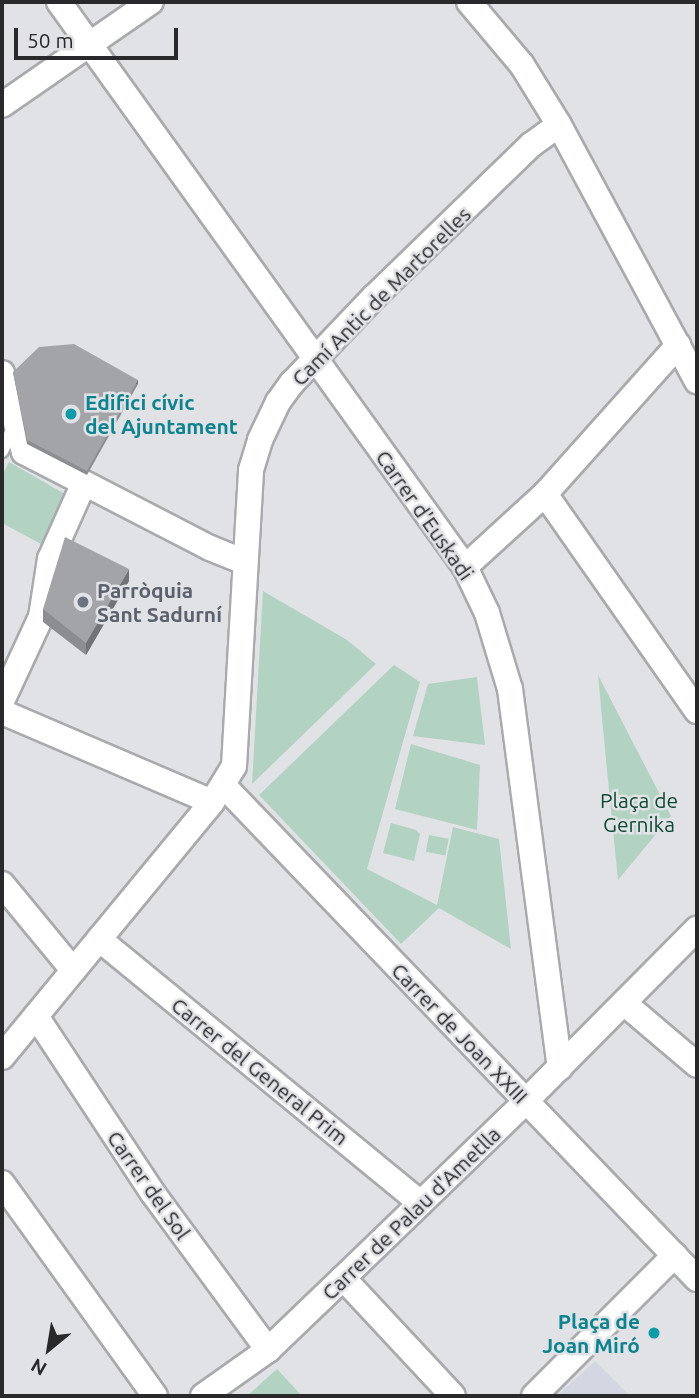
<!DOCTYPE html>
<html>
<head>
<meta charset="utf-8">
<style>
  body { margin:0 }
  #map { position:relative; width:699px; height:1398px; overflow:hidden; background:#e1e2e6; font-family:Ubuntu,sans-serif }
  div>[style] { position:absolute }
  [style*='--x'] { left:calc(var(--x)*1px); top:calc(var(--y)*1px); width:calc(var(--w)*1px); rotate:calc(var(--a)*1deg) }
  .built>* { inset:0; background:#d3d7e1 }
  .green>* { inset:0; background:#b2d3c1; transform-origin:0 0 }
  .roads { filter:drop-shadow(2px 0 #a9aaad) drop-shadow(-2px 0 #a9aaad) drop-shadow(0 2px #a9aaad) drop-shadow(0 -2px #a9aaad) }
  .lane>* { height:12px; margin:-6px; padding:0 6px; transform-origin:6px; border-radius:6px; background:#fff }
  .street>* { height:24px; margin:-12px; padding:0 12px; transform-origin:12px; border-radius:12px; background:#fff }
  .wall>* { inset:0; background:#8c8d90 }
  .shaded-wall>* { inset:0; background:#727376; transform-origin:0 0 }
  .building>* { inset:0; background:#a3a4a8 }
  .dots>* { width:19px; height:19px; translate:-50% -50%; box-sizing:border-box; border:4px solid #e1e2e6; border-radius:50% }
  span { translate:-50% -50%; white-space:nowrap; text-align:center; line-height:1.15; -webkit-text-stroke:5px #e1e2e6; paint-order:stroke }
  .street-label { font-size:21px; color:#29292b }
  .culture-label { font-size:21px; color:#0d838f; font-weight:700 }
  .left { translate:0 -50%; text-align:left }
  .right { translate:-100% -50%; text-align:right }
  .worship-label { font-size:21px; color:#5b616d; font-weight:700 }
  .park-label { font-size:21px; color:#0c4a31 }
  .frame { position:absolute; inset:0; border:4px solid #29292b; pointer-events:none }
  .north { position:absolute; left:14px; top:1314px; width:70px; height:70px; -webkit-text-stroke:5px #e1e2e6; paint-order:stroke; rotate:210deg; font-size:19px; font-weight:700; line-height:28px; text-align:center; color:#29292b }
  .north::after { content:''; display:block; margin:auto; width:24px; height:32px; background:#29292b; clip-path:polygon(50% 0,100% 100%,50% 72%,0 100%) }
  .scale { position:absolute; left:14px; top:28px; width:164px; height:32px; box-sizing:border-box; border:4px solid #29292b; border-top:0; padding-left:9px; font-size:21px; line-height:24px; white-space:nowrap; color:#29292b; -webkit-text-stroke:5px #e1e2e6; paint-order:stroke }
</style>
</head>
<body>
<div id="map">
  <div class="built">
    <div style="clip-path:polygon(595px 1361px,630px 1396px,557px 1396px)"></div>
  </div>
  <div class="green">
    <div style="clip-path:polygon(9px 462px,65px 494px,43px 545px,2px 523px,2px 476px)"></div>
    <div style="clip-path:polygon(263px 591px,347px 640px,376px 664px,252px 784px)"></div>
    <div style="clip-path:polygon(394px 665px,420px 682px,367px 869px,437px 905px,453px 827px,499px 839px,511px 949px,439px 908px,401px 944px,259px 795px)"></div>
    <div style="clip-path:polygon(598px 675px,671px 816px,618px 880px,606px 760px)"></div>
    <div style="clip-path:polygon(477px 677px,485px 745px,413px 736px,428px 684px)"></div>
    <div style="clip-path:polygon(411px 744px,480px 765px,477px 830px,395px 809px)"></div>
    <div style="clip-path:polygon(391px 823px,416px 830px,420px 834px,414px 861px,383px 853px)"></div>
    <div style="left:429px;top:835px;width:20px;height:17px;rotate:11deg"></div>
    <div style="clip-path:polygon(277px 1369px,302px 1396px,247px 1396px)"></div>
  </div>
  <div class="roads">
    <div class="lane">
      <div style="--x:2;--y:451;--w:28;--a:-64"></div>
    </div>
    <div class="street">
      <div style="--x:59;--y:2;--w:696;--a:54.3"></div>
      <div style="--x:465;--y:567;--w:51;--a:64.4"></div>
      <div style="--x:487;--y:613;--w:79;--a:73.2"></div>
      <div style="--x:510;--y:689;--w:382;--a:82.5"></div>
      <div style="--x:469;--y:2;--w:82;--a:49.9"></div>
      <div style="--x:522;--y:65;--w:70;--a:58.3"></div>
      <div style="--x:559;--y:125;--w:291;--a:61.7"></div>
      <div style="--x:2;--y:105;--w:181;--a:-34.7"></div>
      <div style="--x:2;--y:373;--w:82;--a:74.4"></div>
      <div style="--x:24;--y:452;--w:209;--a:27.3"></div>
      <div style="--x:210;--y:548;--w:37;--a:22"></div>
      <div style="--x:545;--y:494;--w:265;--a:55"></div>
      <div style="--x:465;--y:567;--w:108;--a:-42.4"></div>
      <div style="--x:545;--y:494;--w:200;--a:-48.2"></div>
      <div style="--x:2;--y:701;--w:93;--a:-65.1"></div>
      <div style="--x:41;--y:617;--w:59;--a:-81.2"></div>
      <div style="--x:50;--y:559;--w:83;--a:-65.9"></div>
      <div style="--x:2;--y:712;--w:228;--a:23.2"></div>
      <div style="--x:224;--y:786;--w:683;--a:46.19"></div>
      <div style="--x:2;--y:884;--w:112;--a:50.5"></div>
      <div style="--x:99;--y:939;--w:416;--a:39.4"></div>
      <div style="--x:624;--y:1003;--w:96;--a:40.3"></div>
      <div style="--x:36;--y:1016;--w:211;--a:56.6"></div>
      <div style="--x:152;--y:1192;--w:196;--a:53.7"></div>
      <div style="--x:2;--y:1057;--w:330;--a:-50.5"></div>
      <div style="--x:212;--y:802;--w:42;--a:-58.6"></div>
      <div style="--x:234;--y:766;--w:296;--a:-86.7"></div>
      <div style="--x:251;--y:470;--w:31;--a:-73"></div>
      <div style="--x:260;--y:440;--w:42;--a:-64.7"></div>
      <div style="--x:278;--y:402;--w:24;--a:-54"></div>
      <div style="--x:292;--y:383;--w:119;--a:-46.4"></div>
      <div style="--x:374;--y:297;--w:219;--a:-44.1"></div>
      <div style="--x:531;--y:145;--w:34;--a:-36"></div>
      <div style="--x:2;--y:1183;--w:262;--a:54.3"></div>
      <div style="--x:343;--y:1278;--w:161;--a:47"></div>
      <div style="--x:203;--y:1396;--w:80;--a:-35.3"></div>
      <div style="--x:268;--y:1350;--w:104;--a:-43.8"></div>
      <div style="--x:343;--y:1278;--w:255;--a:-44"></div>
      <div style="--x:526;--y:1101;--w:243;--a:-45.2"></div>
      <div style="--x:534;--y:1396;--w:199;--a:-45"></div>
    </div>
  </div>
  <div class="wall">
    <div style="clip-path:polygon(13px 372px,138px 384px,87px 475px,27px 444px)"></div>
    <div style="clip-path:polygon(129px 581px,86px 655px,43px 622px,43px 609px)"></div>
  </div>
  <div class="shaded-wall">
    <div style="left:138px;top:380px;width:4px;height:104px;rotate:90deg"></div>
    <div style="clip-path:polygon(129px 569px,129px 581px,86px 655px,86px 643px)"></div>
  </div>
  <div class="building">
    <div style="clip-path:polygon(74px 344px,138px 380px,87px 471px,27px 440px,13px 372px,39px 347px)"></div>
    <div style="clip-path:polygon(65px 537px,129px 569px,86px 643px,43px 609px)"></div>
  </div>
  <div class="dots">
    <div style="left:71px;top:414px;background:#0f9aa8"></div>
    <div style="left:83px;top:602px;background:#6b7280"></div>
    <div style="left:654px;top:1333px;background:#0f9aa8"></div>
  </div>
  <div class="street-label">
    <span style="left:381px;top:296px;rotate:-45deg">Camí Antic de Martorelles</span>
    <span style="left:425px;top:515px;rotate:55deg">Carrer d'Euskadi</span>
    <span style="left:460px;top:1033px;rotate:46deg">Carrer de Joan XXIII</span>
    <span style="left:260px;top:1071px;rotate:39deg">Carrer del General Prim</span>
    <span style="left:149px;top:1185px;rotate:55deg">Carrer del Sol</span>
    <span style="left:411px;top:1213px;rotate:-44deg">Carrer de Palau d'Ametlla</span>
  </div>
  <div class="culture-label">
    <span class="left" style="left:85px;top:414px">Edifici cívic<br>del Ajuntament</span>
    <span class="right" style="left:640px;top:1333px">Plaça de<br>Joan Miró</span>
  </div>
  <div class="worship-label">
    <span class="left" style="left:97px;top:602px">Parròquia<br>Sant Sadurní</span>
  </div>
  <div class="park-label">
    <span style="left:639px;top:812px">Plaça de<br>Gernika</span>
  </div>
  <div class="frame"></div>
  <div class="north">N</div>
  <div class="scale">50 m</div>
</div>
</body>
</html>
